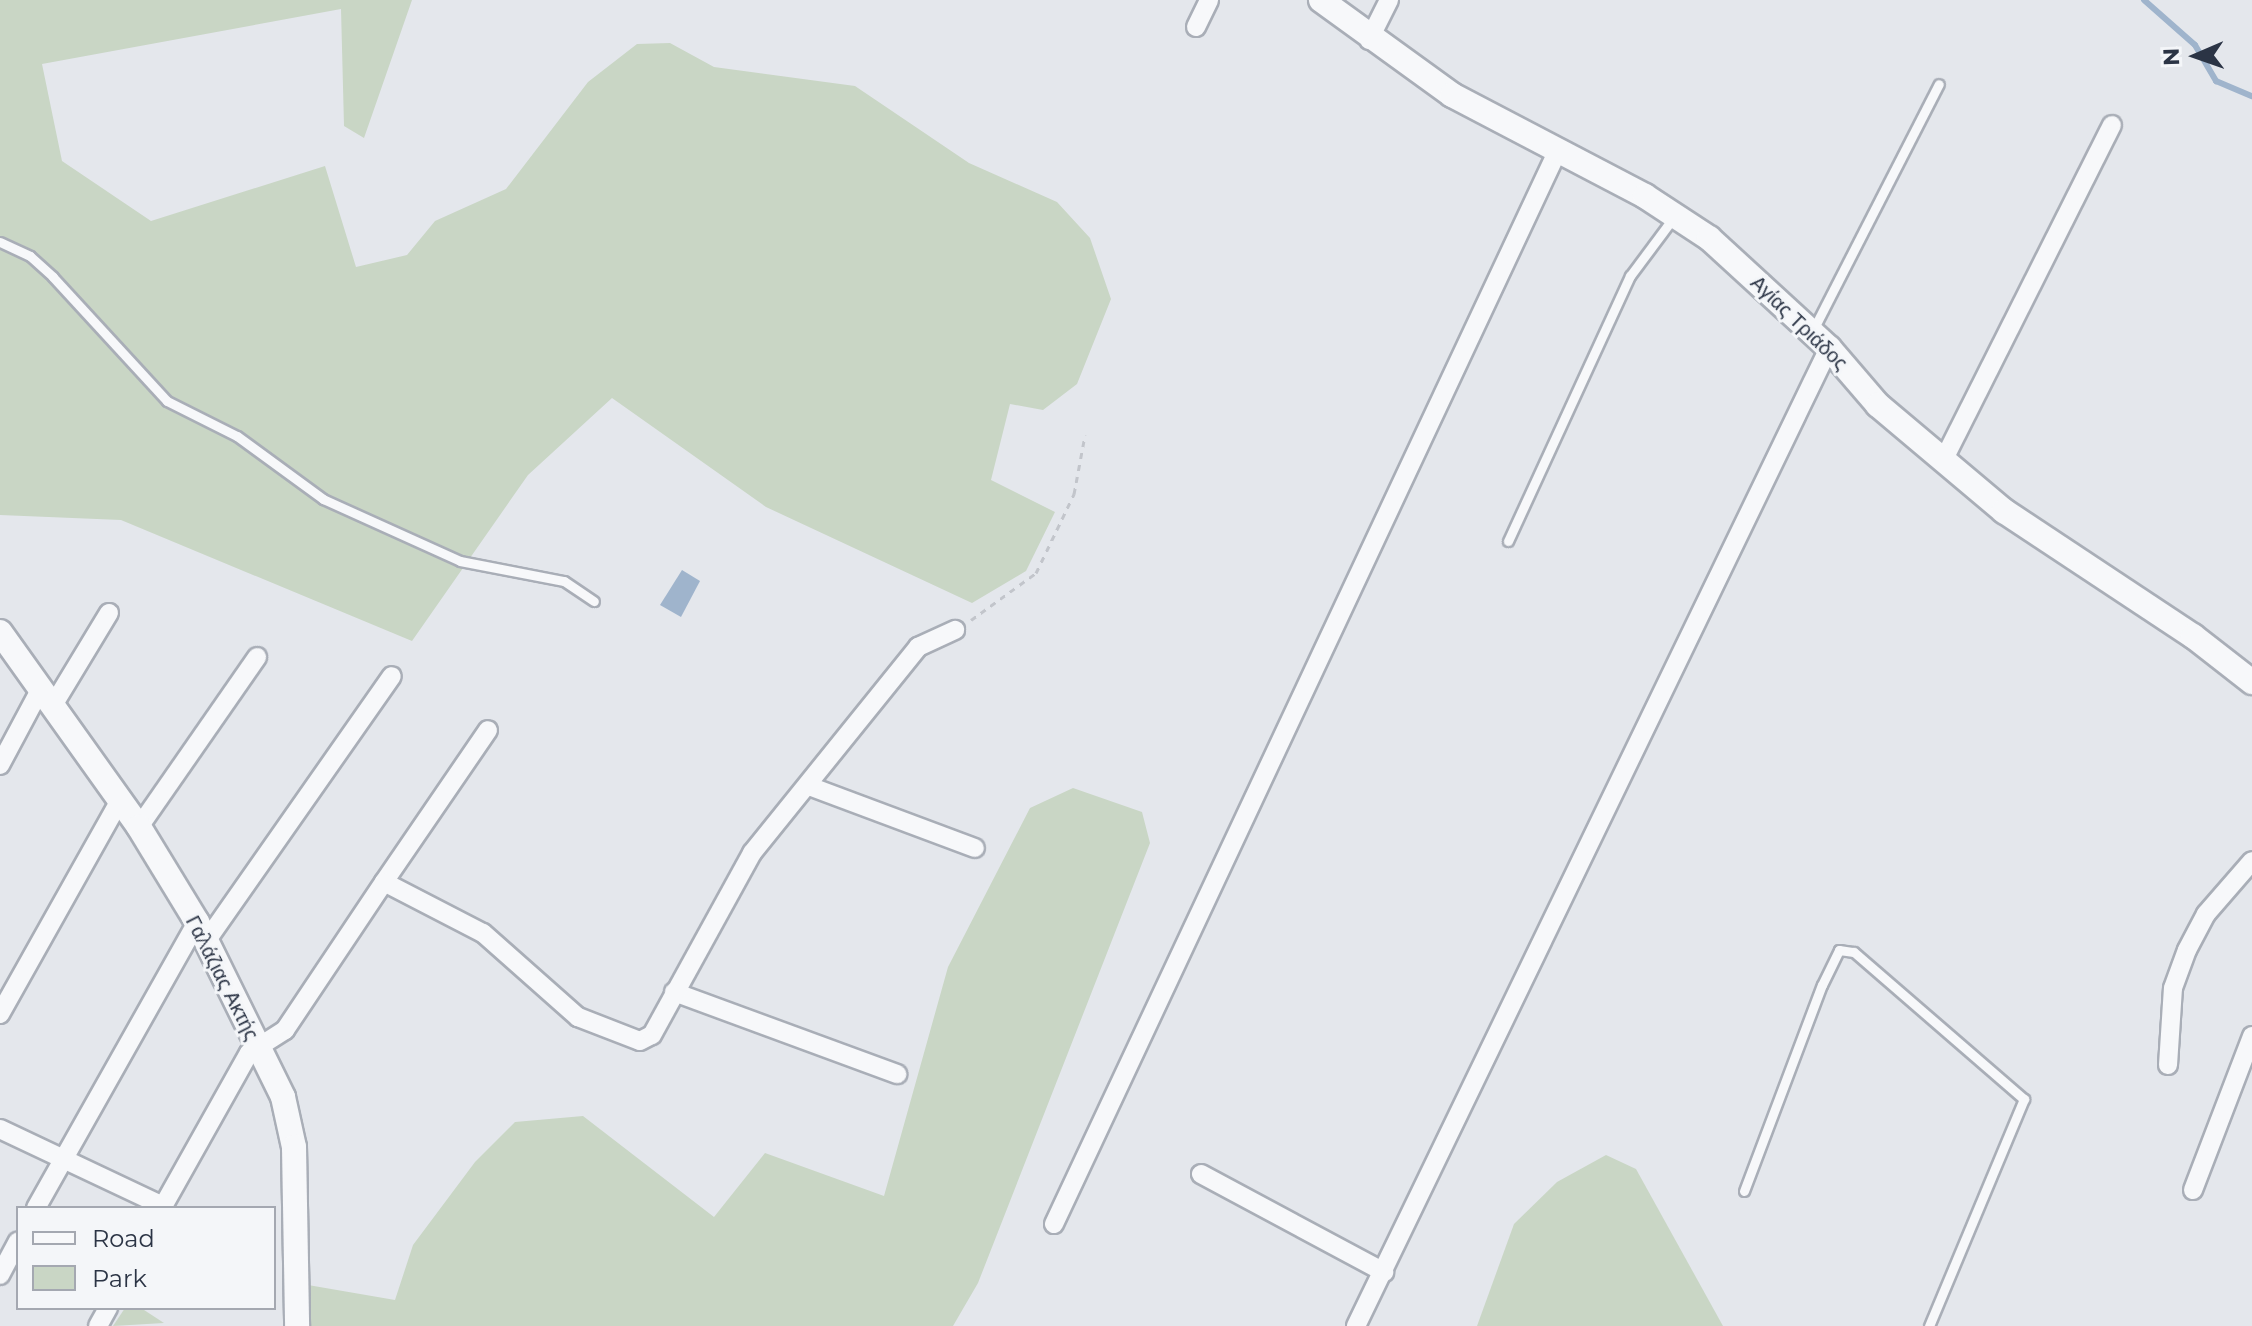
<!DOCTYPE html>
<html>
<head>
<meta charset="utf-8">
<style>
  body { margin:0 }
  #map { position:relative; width:2252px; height:1326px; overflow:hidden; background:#e4e7ec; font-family:Montserrat,sans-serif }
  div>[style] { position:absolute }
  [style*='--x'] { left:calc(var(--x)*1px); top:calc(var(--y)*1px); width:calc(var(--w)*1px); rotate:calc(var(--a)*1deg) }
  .green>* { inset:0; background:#c9d6c5 }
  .water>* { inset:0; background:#9fb4cc }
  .stream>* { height:6px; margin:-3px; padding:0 3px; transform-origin:3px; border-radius:3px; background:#9fb4cc }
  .path>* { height:3px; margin-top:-1.5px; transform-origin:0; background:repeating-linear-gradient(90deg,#c2c5cb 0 6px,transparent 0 12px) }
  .roads { filter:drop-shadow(2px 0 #a9aeb7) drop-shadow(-2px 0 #a9aeb7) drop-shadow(0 2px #a9aeb7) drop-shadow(0 -2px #a9aeb7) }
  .service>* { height:9px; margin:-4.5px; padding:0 4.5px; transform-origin:4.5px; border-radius:4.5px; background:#f7f8fa }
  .minor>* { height:18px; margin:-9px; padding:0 9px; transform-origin:9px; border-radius:9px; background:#f7f8fa }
  .tertiary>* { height:24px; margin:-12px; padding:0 12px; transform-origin:12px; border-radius:12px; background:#f7f8fa }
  span { translate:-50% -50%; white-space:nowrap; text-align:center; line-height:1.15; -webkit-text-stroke:6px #f4f6f9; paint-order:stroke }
  .street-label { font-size:20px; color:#2b3445 }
  .legend { position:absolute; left:16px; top:1206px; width:260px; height:104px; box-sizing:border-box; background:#f4f6f9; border:2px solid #a4a8b1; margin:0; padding:10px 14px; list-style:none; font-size:24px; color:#2b3445 }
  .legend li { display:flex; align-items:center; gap:16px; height:40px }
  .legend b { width:40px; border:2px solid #a4a8b1 }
  .north { position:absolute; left:2156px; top:16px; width:80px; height:80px; -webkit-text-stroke:6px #f4f6f9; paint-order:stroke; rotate:268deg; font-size:22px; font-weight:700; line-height:32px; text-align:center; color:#2b3445 }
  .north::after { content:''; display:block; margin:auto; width:28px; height:36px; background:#2b3445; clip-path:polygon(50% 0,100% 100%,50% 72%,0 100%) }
</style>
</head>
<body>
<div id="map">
  <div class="green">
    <div style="clip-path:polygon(0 0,412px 0,364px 138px,344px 126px,341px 9px,42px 64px,62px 161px,151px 221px,325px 166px,356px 267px,407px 255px,435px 221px,506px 189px,588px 82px,637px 44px,670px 43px,714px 67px,855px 86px,969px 163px,1057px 202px,1090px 238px,1111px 299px,1077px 384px,1043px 410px,1010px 404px,991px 480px,1055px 512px,1026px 571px,972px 603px,766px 507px,612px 398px,528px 475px,412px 641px,121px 520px,0 515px)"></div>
    <div style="clip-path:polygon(1073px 788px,1142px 812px,1150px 843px,978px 1283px,953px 1326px,311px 1326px,308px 1285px,395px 1300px,413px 1245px,475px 1162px,515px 1122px,583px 1116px,714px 1217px,765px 1153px,884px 1196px,948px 967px,1030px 808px)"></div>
    <div style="clip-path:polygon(1606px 1155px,1636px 1169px,1723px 1326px,1477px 1326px,1514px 1224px,1557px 1182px)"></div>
    <div style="clip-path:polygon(125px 1308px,141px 1308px,164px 1323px,113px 1326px)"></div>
  </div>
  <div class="water">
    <div style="clip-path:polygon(682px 570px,700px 581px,681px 617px,660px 605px)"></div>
  </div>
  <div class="stream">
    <div style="--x:2144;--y:0;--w:68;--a:41.4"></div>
    <div style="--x:2195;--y:45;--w:42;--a:59.7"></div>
    <div style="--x:2216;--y:81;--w:39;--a:23"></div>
  </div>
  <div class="path">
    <div style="--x:971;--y:620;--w:80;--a:-35.9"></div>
    <div style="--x:1036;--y:573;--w:88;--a:-64.3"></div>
    <div style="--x:1074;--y:494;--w:60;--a:-79.4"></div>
  </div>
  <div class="roads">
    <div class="service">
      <div style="--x:0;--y:242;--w:33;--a:25"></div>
      <div style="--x:30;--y:256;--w:31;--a:42"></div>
      <div style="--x:53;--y:277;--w:168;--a:47.4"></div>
      <div style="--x:167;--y:401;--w:78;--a:26.6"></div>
      <div style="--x:237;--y:436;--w:107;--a:36.2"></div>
      <div style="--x:323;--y:499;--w:150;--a:24.3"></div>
      <div style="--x:460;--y:561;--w:106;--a:10.9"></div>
      <div style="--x:564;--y:581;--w:36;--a:34"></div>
      <div style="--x:1813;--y:330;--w:276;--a:-62.9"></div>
      <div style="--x:1508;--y:541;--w:292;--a:-65.3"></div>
      <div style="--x:1630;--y:276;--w:74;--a:-53.3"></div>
      <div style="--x:1744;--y:1191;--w:220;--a:-69.3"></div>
      <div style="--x:1822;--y:985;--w:39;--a:-64"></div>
      <div style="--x:1839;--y:950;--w:15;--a:8"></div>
      <div style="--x:1854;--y:952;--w:225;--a:40.9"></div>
      <div style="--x:2024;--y:1099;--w:246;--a:112.7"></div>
    </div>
    <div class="minor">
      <div style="--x:1196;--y:27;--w:30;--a:-64"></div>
      <div style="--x:1369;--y:40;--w:45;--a:-63.4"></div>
      <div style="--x:1943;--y:461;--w:376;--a:-63.3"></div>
      <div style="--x:52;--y:707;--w:110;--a:-58.8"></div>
      <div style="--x:0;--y:765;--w:85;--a:-61.9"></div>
      <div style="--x:809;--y:786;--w:177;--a:20.5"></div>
      <div style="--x:139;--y:827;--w:207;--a:-55.2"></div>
      <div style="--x:384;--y:882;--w:184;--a:-55.6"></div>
      <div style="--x:207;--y:940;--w:322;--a:-55"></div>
      <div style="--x:674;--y:992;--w:238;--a:20.2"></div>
      <div style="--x:0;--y:1014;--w:245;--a:-60.7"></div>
      <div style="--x:2168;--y:1065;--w:77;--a:-86.3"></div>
      <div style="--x:2173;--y:988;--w:40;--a:-69.8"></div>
      <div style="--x:2187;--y:950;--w:41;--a:-62.2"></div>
      <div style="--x:2206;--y:914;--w:70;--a:-49"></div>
      <div style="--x:0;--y:1129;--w:180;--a:25.3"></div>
      <div style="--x:1201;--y:1174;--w:208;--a:28.2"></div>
      <div style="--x:2193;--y:1190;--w:165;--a:-69"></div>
      <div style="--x:36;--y:1208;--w:328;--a:-60.6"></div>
      <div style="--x:162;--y:1208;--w:178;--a:-60.7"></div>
      <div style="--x:249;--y:1053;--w:43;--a:-32.6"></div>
      <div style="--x:285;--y:1030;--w:178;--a:-56.2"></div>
      <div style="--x:384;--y:882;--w:111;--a:27.3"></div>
      <div style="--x:483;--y:933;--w:127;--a:41.5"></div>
      <div style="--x:578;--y:1017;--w:66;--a:21.2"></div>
      <div style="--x:640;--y:1041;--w:13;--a:-27"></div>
      <div style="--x:652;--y:1035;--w:208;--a:-61.2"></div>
      <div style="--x:752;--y:853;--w:265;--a:-51.1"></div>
      <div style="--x:918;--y:647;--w:41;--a:-24.7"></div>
      <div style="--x:1054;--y:1224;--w:1186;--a:-64.86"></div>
      <div style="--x:0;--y:1275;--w:38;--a:-62"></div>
      <div style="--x:98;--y:1326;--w:21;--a:-61"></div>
      <div style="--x:1356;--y:1326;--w:1086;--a:-64.19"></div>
    </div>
    <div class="tertiary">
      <div style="--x:1321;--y:0;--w:162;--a:35.9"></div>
      <div style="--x:1452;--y:95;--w:218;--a:27.6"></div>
      <div style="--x:1645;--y:196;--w:77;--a:33.3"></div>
      <div style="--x:1709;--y:238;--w:163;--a:42.5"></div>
      <div style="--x:1829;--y:348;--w:75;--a:49.3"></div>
      <div style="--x:1878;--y:405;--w:165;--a:40.1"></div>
      <div style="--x:2004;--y:511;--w:227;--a:33.5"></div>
      <div style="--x:2193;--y:636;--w:75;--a:37.9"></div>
      <div style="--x:0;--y:632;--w:239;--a:54.5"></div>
      <div style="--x:139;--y:827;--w:111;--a:58.6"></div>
      <div style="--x:197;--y:922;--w:195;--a:63.8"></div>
      <div style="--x:283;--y:1097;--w:51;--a:77.6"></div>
      <div style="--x:294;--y:1147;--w:179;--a:89"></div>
    </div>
  </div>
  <div class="street-label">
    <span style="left:1799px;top:323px;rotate:44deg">Αγίας Τριάδος</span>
    <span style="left:222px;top:978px;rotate:63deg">Γαλάζιας Ακτής</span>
  </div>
  <ul class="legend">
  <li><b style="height:10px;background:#f7f8fa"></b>Road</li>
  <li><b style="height:22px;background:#c9d6c5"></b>Park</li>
  </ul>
  <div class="north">N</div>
</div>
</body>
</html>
